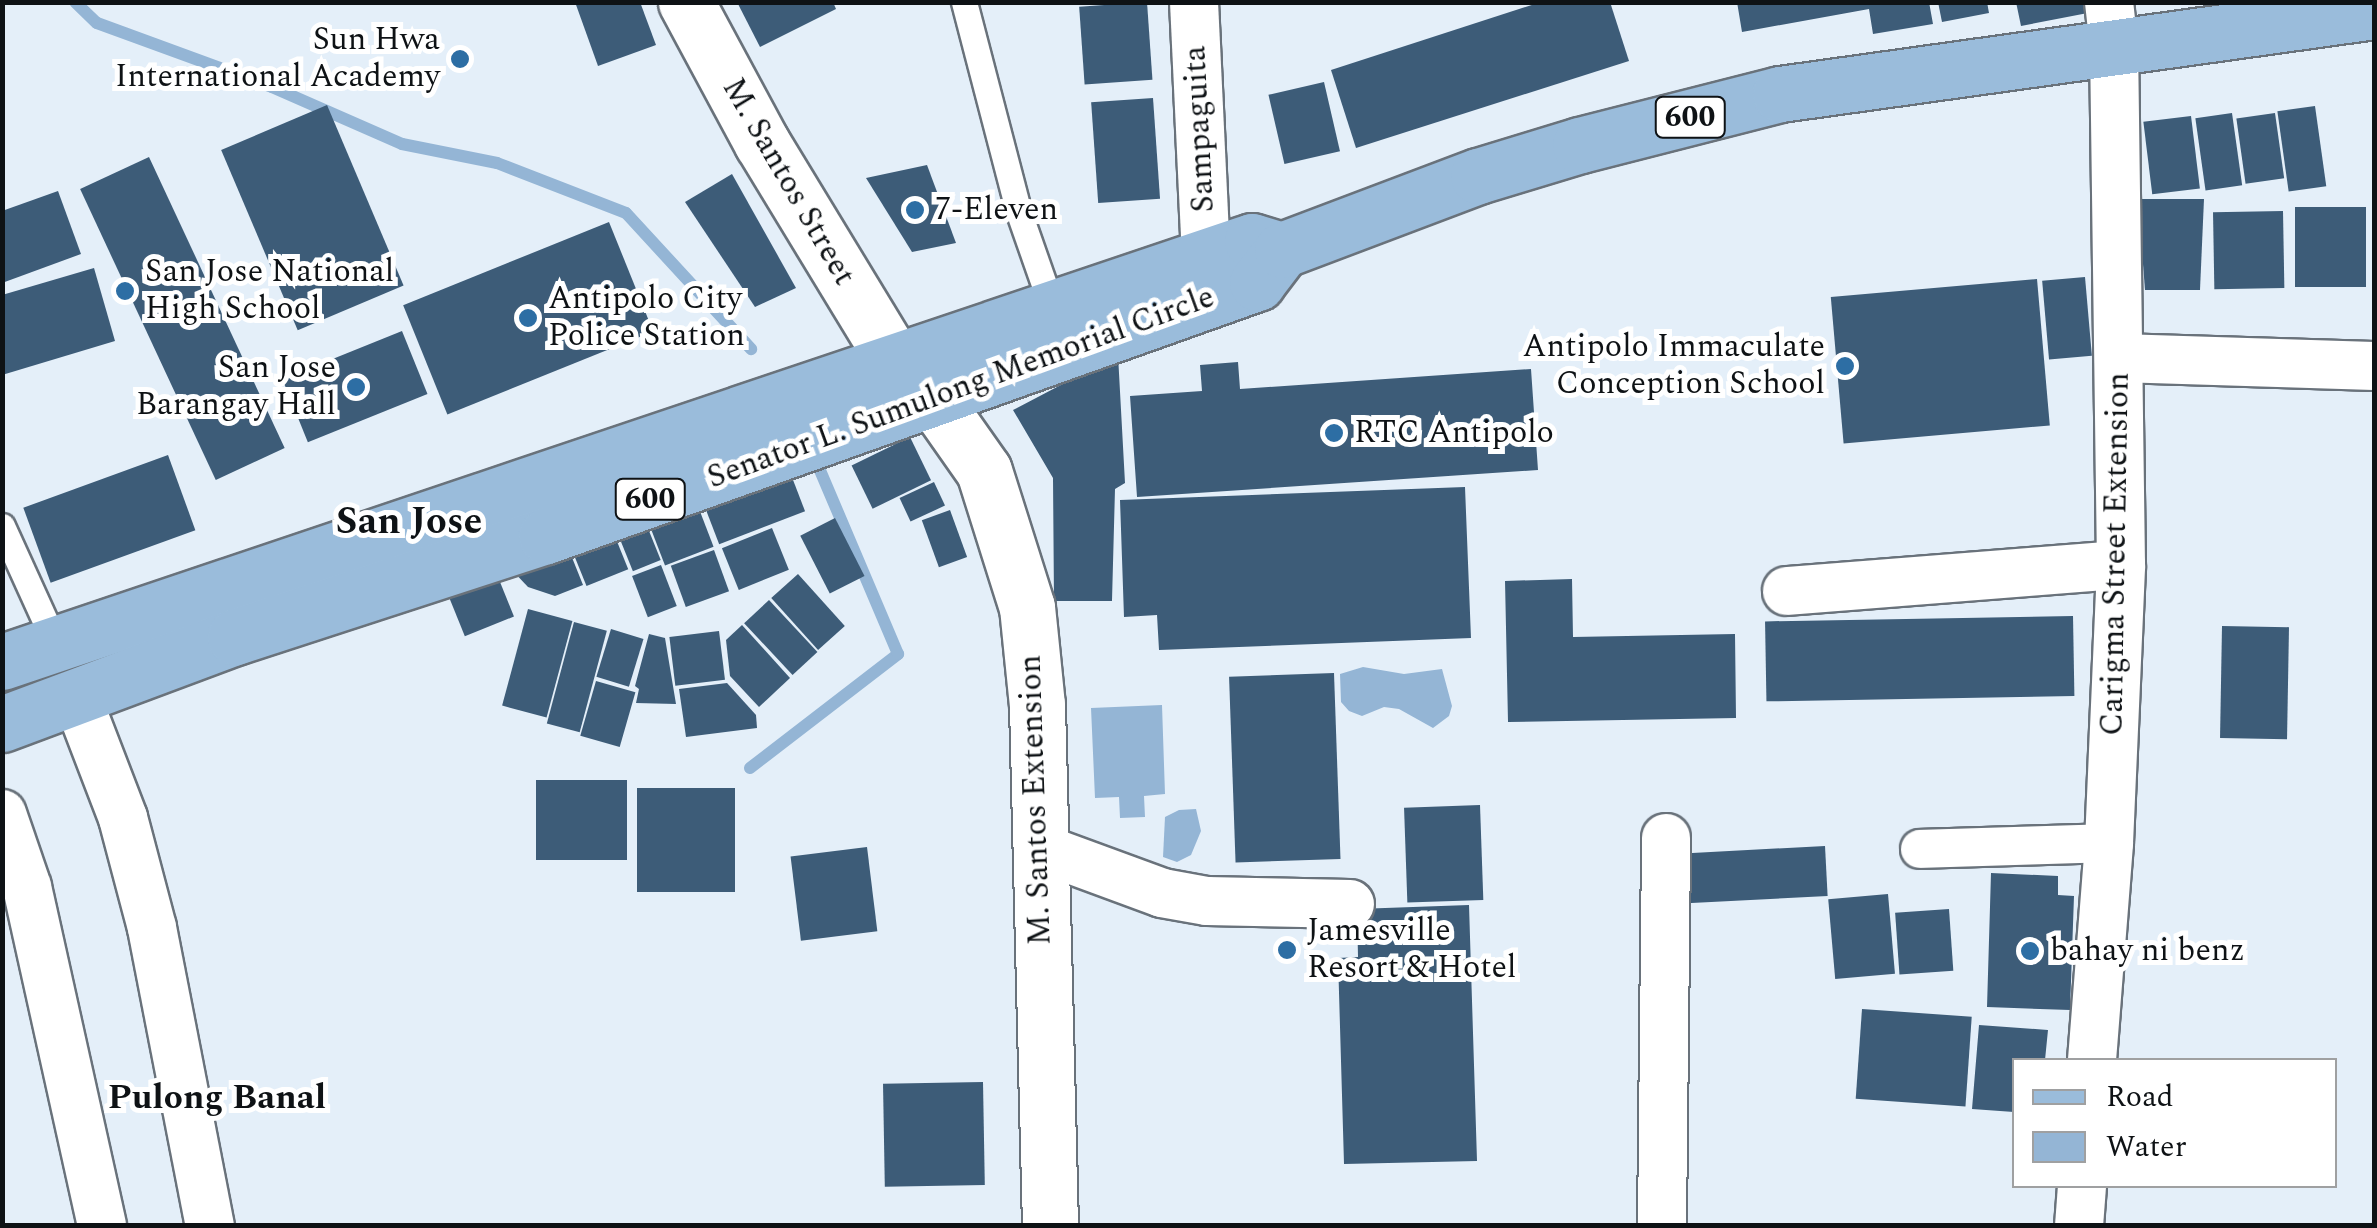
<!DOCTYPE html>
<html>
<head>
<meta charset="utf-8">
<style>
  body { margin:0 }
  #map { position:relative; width:2377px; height:1228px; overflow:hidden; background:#e4eff9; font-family:Spectral,serif }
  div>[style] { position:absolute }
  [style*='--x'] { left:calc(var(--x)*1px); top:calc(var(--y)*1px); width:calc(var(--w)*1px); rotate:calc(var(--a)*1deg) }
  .water>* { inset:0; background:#94b5d5 }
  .stream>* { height:12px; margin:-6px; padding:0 6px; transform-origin:6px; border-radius:6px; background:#94b5d5 }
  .building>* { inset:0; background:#3d5c78; transform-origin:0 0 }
  .roads { filter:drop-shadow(2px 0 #69727b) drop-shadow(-2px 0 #69727b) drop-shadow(0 2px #69727b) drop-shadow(0 -2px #69727b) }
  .service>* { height:25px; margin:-12.5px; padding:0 12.5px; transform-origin:12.5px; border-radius:12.5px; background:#fff }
  .pedestrian>* { height:38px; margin:-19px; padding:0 19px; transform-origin:19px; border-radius:19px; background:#fff }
  .minor>* { height:48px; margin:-24px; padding:0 24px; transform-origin:24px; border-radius:24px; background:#fff }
  .tertiary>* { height:55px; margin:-27.5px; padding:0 27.5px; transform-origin:27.5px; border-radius:27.5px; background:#fff }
  .primary>* { height:55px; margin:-27.5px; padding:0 27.5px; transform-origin:27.5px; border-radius:27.5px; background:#9abcdb }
  .dots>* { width:28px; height:28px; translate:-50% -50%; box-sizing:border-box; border:5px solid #fff; border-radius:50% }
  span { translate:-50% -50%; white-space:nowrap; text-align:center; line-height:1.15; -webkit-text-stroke:10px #fff; paint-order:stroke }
  .shield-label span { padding:2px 8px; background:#fff; border:2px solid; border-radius:8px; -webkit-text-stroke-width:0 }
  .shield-label { font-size:30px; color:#0e1215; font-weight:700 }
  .poi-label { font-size:32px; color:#0e1215 }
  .right { translate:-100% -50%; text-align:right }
  .left { translate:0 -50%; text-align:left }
  .street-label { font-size:32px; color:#0e1215 }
  .neighbourhood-label { font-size:35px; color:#0e1215; font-weight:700 }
  .quarter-label { font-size:38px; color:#0e1215; font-weight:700 }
  .frame { position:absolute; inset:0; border:5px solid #0e1215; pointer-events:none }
  .legend { position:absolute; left:2012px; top:1058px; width:325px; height:130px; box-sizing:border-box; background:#fff; border:2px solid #9fa0a1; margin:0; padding:12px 18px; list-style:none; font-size:30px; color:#0e1215 }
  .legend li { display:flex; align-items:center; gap:20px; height:50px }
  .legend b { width:50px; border:2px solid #9fa0a1 }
</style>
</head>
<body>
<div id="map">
  <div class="water">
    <div style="clip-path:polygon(1363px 667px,1404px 674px,1442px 669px,1452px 706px,1449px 716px,1433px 728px,1399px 709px,1384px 707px,1362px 716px,1349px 711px,1341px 702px,1340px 674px)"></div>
    <div style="clip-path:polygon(1162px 705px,1165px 794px,1144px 796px,1145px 817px,1120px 818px,1119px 797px,1095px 798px,1091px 708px)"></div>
    <div style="clip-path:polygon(1196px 809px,1201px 831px,1191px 855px,1177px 862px,1163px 857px,1165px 817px,1179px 810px)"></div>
  </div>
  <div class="stream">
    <div style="--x:75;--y:2;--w:30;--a:44"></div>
    <div style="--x:97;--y:23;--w:186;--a:20.1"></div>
    <div style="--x:272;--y:87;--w:142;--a:23.7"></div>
    <div style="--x:402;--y:144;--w:97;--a:11.3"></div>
    <div style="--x:497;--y:163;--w:138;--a:21.2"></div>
    <div style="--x:626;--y:213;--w:185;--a:47.4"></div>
    <div style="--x:750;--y:768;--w:187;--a:-37.6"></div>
    <div style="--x:898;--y:654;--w:202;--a:-113"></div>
  </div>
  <div class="building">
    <div style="clip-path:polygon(575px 2px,640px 2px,656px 45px,598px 66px)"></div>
    <div style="clip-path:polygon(737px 2px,833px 2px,836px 9px,760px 47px)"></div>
    <div style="left:1147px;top:2px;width:78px;height:68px;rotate:86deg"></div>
    <div style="clip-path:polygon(1541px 2px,1610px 2px,1629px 61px,1356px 148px,1331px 70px)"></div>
    <div style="clip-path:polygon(1737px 2px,1929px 2px,1933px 24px,1873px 34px,1869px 9px,1742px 32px)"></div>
    <div style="clip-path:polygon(1938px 2px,1987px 2px,1989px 13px,1942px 22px)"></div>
    <div style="clip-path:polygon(2016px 2px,2091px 2px,2093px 12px,2021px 26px)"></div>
    <div style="left:1324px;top:82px;width:71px;height:57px;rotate:77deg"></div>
    <div style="left:1153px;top:98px;width:101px;height:62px;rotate:86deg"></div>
    <div style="left:327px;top:105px;width:196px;height:115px;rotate:67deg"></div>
    <div style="left:2315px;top:106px;width:81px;height:38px;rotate:82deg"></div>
    <div style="left:2232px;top:113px;width:73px;height:37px;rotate:82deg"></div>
    <div style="left:2275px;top:113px;width:66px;height:39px;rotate:82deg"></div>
    <div style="left:2191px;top:116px;width:73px;height:48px;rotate:83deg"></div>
    <div style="left:149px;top:157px;width:321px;height:76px;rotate:65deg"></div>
    <div style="clip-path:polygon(927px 165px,956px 243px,912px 252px,866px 178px)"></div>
    <div style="clip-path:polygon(732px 174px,796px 288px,755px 307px,685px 202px)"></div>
    <div style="clip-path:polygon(58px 191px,81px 254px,2px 283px,2px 211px)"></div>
    <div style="clip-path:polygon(2138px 199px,2204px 199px,2200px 290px,2145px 290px)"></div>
    <div style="left:2295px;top:207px;width:71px;height:80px"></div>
    <div style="left:2283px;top:211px;width:77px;height:70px;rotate:89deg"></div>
    <div style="left:609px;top:222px;width:118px;height:222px;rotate:68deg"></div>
    <div style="clip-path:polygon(94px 268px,115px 341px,2px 375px,2px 295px)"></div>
    <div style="left:2085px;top:277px;width:79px;height:43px;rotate:85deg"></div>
    <div style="left:2037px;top:279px;width:147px;height:207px;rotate:85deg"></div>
    <div style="left:402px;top:331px;width:68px;height:129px;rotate:68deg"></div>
    <div style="clip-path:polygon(1118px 355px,1125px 483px,1115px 489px,1112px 601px,1054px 601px,1053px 478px,1013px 410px)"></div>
    <div style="clip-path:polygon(1238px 362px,1240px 389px,1531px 369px,1538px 470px,1137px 497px,1130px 396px,1202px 391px,1200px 365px)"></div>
    <div style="left:910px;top:437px;width:48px;height:65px;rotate:64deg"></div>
    <div style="left:168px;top:455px;width:80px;height:154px;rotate:70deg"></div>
    <div style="left:785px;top:459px;width:56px;height:92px;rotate:69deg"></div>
    <div style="left:934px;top:482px;width:26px;height:38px;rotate:65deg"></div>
    <div style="clip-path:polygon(1465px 487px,1471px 638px,1159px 650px,1157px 615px,1124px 617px,1120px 500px)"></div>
    <div style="left:696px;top:501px;width:49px;height:52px;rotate:69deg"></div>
    <div style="left:950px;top:510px;width:50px;height:30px;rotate:70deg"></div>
    <div style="left:835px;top:518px;width:65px;height:39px;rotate:63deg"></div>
    <div style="left:645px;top:521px;width:42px;height:30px;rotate:68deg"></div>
    <div style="left:772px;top:528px;width:45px;height:54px;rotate:68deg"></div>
    <div style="left:614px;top:534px;width:38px;height:45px;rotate:68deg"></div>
    <div style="clip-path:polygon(567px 545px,583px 585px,555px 596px,528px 587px,510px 568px)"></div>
    <div style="left:714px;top:550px;width:44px;height:46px;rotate:70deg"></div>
    <div style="left:661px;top:565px;width:44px;height:31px;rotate:69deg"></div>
    <div style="left:496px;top:572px;width:48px;height:53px;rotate:68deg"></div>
    <div style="left:798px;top:574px;width:70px;height:36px;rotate:48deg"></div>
    <div style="clip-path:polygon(1572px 579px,1573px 637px,1735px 634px,1736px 718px,1508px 722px,1505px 581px)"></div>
    <div style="left:769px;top:600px;width:71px;height:34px;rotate:47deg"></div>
    <div style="left:528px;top:609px;width:46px;height:100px;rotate:15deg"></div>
    <div style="left:2073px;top:616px;width:80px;height:308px;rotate:89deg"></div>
    <div style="left:574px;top:622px;width:34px;height:105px;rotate:15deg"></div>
    <div style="clip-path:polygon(742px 625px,790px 678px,759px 707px,730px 676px,726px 640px)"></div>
    <div style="left:2222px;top:626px;width:67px;height:112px;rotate:1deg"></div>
    <div style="left:611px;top:629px;width:34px;height:50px;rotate:17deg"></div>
    <div style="left:719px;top:631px;width:49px;height:50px;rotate:83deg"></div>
    <div style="clip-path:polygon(649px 634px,665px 638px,676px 704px,636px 703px,639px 689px,635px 686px)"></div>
    <div style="left:1334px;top:673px;width:186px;height:105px;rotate:88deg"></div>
    <div style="left:596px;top:681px;width:41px;height:57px;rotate:16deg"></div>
    <div style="clip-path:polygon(727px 683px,756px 715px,757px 728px,686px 737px,679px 689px)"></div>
    <div style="left:536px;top:780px;width:91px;height:80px"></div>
    <div style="left:735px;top:788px;width:104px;height:98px;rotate:90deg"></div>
    <div style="left:1480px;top:805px;width:95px;height:76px;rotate:88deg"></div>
    <div style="left:1825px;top:846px;width:50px;height:156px;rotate:87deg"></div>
    <div style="left:867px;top:847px;width:85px;height:77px;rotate:83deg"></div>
    <div style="clip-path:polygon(1991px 873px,2058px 876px,2058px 895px,2074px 896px,2070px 1010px,1987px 1007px)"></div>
    <div style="left:1888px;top:894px;width:80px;height:60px;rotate:85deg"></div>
    <div style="clip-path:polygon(1469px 905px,1477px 1161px,1344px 1164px,1338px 958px,1358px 957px,1357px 909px)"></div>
    <div style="left:1949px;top:909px;width:62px;height:54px;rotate:86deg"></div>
    <div style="left:1862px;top:1009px;width:110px;height:90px;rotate:4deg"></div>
    <div style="clip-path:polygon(1979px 1025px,2048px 1030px,2045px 1060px,2014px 1060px,2014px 1112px,1972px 1109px)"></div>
    <div style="left:983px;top:1082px;width:103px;height:100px;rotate:89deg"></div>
  </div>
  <div class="roads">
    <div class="service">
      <div style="--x:964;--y:2;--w:215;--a:75.4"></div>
      <div style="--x:1018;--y:210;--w:103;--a:70.7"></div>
      <div style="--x:2;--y:526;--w:128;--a:65.6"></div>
    </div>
    <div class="pedestrian">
      <div style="--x:1920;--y:849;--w:189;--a:-1.8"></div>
    </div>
    <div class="minor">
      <div style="--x:1194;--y:2;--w:254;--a:87.3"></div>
      <div style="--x:2119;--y:358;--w:255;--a:1.8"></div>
      <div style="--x:1787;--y:591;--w:335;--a:-4.5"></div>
      <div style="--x:77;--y:698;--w:129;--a:69"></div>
      <div style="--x:123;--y:818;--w:114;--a:75.2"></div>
      <div style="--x:152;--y:928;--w:304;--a:79"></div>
      <div style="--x:2;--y:814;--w:77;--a:71.1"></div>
      <div style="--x:27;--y:887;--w:347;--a:77.5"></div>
      <div style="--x:1040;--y:848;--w:130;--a:20.2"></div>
      <div style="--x:1162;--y:893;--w:46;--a:10.1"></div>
      <div style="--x:1207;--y:901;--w:143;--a:1.2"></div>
      <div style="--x:2092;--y:1060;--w:218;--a:-85.5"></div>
      <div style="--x:2109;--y:843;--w:278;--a:-87.5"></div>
      <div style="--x:2121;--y:565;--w:518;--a:-90.77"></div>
      <div style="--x:2114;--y:47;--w:45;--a:-96.3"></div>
      <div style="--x:1662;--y:1226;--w:388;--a:-89.4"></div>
      <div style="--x:2079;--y:1226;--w:40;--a:-85.7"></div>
    </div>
    <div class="tertiary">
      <div style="--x:686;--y:2;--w:160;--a:61.7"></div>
      <div style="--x:762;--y:143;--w:254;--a:58.7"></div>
      <div style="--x:932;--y:397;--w:90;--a:54.9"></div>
      <div style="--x:984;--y:471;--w:143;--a:72.5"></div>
      <div style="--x:1027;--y:607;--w:99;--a:84.2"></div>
      <div style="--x:1037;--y:705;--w:521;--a:88.57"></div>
    </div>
    <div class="primary">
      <div style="--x:2;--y:662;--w:1319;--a:-18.61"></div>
      <div style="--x:1252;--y:241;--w:31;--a:17"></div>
      <div style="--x:2;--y:724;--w:249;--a:-20.5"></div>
      <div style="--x:235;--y:637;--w:327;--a:-18"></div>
      <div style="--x:546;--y:536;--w:755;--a:-19.59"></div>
      <div style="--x:1257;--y:283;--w:41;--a:-52.9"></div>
      <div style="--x:1282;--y:250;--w:210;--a:-20.7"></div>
      <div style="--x:1478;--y:176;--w:107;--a:-16.9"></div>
      <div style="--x:1580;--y:145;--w:206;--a:-14.3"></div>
      <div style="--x:1780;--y:94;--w:600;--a:-7.95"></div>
    </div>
  </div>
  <div class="dots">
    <div style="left:460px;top:59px;background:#2d6ea4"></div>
    <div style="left:915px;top:210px;background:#2d6ea4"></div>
    <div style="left:125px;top:291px;background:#2d6ea4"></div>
    <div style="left:528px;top:318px;background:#2d6ea4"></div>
    <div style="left:1845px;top:366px;background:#2d6ea4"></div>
    <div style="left:356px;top:387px;background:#2d6ea4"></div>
    <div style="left:1334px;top:433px;background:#2d6ea4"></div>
    <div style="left:1287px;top:950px;background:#2d6ea4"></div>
    <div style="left:2030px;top:951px;background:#2d6ea4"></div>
  </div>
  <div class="shield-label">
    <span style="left:1690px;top:117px">600</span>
    <span style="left:650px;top:499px">600</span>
  </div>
  <div class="poi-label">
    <span class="right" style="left:440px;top:59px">Sun Hwa<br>International Academy</span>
    <span class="left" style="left:935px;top:210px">7-Eleven</span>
    <span class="left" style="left:145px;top:291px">San Jose National<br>High School</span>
    <span class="left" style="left:548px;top:318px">Antipolo City<br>Police Station</span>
    <span class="right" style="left:1825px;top:366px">Antipolo Immaculate<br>Conception School</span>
    <span class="right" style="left:336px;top:387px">San Jose<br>Barangay Hall</span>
    <span class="left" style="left:1354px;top:433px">RTC Antipolo</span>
    <span class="left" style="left:1307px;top:950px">Jamesville<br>Resort &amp; Hotel</span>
    <span class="left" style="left:2050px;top:951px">bahay ni benz</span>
  </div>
  <div class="street-label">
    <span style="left:1200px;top:129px;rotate:-93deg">Sampaguita</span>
    <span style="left:788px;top:182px;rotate:60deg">M. Santos Street</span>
    <span style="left:961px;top:388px;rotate:-20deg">Senator L. Sumulong Memorial Circle</span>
    <span style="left:2116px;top:554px;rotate:-89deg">Carigma Street Extension</span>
    <span style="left:1036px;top:800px;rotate:-92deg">M. Santos Extension</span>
  </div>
  <div class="neighbourhood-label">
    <span style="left:217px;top:1098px">Pulong Banal</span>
  </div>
  <div class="quarter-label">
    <span style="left:409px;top:523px">San Jose</span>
  </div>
  <div class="frame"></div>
  <ul class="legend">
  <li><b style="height:12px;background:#9abcdb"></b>Road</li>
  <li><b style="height:28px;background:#94b5d5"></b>Water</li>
  </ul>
</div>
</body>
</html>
